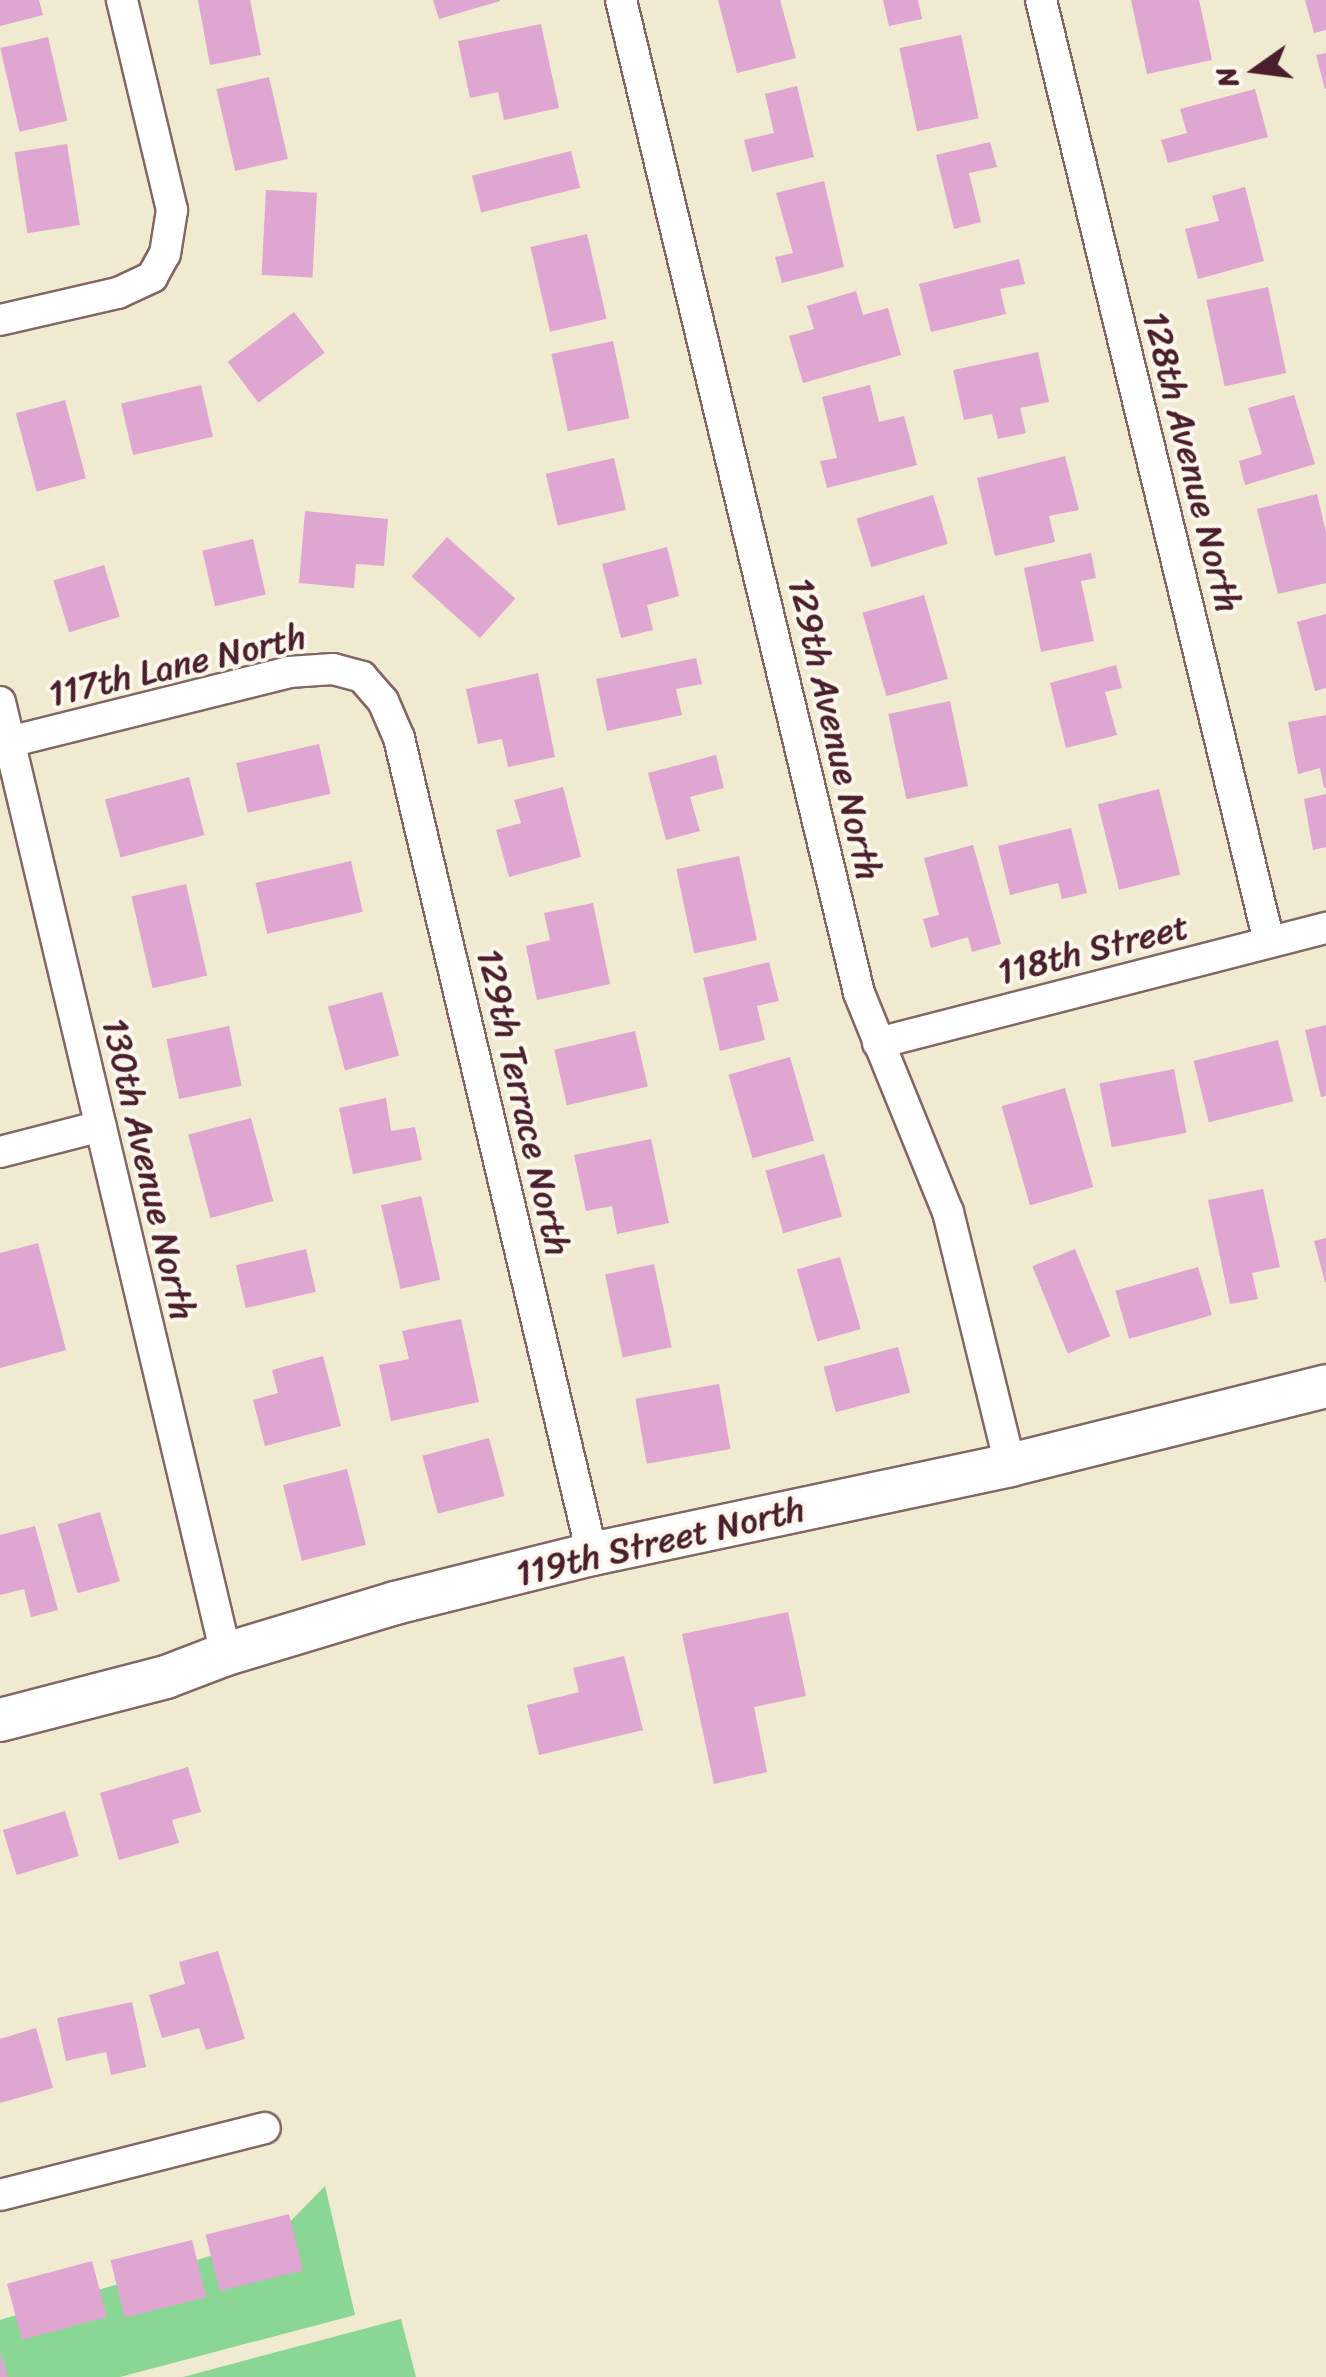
<!DOCTYPE html>
<html>
<head>
<meta charset="utf-8">
<style>
  body { margin:0 }
  #map { position:relative; width:1326px; height:2377px; overflow:hidden; background:#efead0; font-family:Sriracha,sans-serif }
  div>[style] { position:absolute }
  [style*='--x'] { left:calc(var(--x)*1px); top:calc(var(--y)*1px); width:calc(var(--w)*1px); rotate:calc(var(--a)*1deg) }
  .green>* { inset:0; background:#8ad694 }
  .building>* { inset:0; background:#dfa6d2; transform-origin:0 0 }
  .roads { filter:drop-shadow(2px 0 #846665) drop-shadow(-2px 0 #846665) drop-shadow(0 2px #846665) drop-shadow(0 -2px #846665) }
  .street>* { height:30px; margin:-15px; padding:0 15px; transform-origin:15px; border-radius:15px; background:#fff }
  .secondary>* { height:42px; margin:-21px; padding:0 21px; transform-origin:21px; border-radius:21px; background:#fff }
  span { translate:-50% -50%; white-space:nowrap; text-align:center; line-height:1.15; -webkit-text-stroke:8px #fbf7ec; paint-order:stroke }
  .street-label { font-size:35px; color:#4a1f2b }
  .north { position:absolute; left:1206px; top:20px; width:100px; height:100px; -webkit-text-stroke:8px #fbf7ec; paint-order:stroke; rotate:256deg; font-size:28px; font-weight:700; line-height:40px; text-align:center; color:#4a1f2b }
  .north::after { content:''; display:block; margin:auto; width:35px; height:45px; background:#4a1f2b; clip-path:polygon(50% 0,100% 100%,50% 72%,0 100%) }
</style>
</head>
<body>
<div id="map">
  <div class="green">
    <div style="clip-path:polygon(325px 2186px,355px 2315px,120px 2377px,0 2377px,0 2320px,276px 2236px)"></div>
    <div style="clip-path:polygon(401px 2319px,416px 2377px,183px 2377px)"></div>
  </div>
  <div class="building">
    <div style="clip-path:polygon(0 0,39px 0,43px 15px,0 26px)"></div>
    <div style="clip-path:polygon(198px 0,250px 0,261px 55px,210px 65px)"></div>
    <div style="clip-path:polygon(433px 0,500px 0,500px 1px,439px 19px)"></div>
    <div style="clip-path:polygon(718px 0,780px 0,796px 58px,737px 73px)"></div>
    <div style="clip-path:polygon(883px 0,918px 0,922px 19px,889px 26px)"></div>
    <div style="clip-path:polygon(1131px 0,1199px 0,1212px 60px,1147px 74px)"></div>
    <div style="clip-path:polygon(1305px 0,1326px 0,1326px 30px,1314px 33px)"></div>
    <div style="clip-path:polygon(541px 24px,559px 108px,504px 120px,498px 92px,470px 98px,458px 41px)"></div>
    <div style="left:961px;top:35px;width:85px;height:63px;rotate:78deg"></div>
    <div style="left:48px;top:37px;width:86px;height:49px;rotate:77deg"></div>
    <div style="clip-path:polygon(1326px 53px,1326px 89px,1325px 89px,1316px 55px)"></div>
    <div style="left:269px;top:77px;width:84px;height:54px;rotate:77deg"></div>
    <div style="clip-path:polygon(797px 86px,814px 157px,752px 172px,744px 140px,774px 133px,765px 94px)"></div>
    <div style="clip-path:polygon(1255px 89px,1268px 137px,1168px 163px,1161px 140px,1187px 133px,1180px 109px)"></div>
    <div style="clip-path:polygon(990px 142px,997px 167px,969px 173px,981px 222px,954px 229px,936px 155px)"></div>
    <div style="left:67px;top:144px;width:82px;height:53px;rotate:81deg"></div>
    <div style="left:571px;top:151px;width:38px;height:102px;rotate:76deg"></div>
    <div style="clip-path:polygon(824px 181px,844px 267px,782px 283px,775px 257px,793px 253px,776px 193px)"></div>
    <div style="clip-path:polygon(1245px 187px,1264px 261px,1198px 279px,1185px 229px,1219px 221px,1212px 196px)"></div>
    <div style="left:266px;top:190px;width:51px;height:85px;rotate:3deg"></div>
    <div style="left:587px;top:234px;width:87px;height:58px;rotate:77deg"></div>
    <div style="clip-path:polygon(1019px 259px,1025px 284px,1000px 289px,1006px 314px,931px 332px,919px 284px)"></div>
    <div style="left:1268px;top:287px;width:88px;height:63px;rotate:78deg"></div>
    <div style="clip-path:polygon(856px 291px,863px 315px,888px 308px,901px 355px,803px 383px,789px 336px,814px 329px,807px 306px)"></div>
    <div style="left:294px;top:312px;width:51px;height:83px;rotate:53deg"></div>
    <div style="left:613px;top:341px;width:79px;height:63px;rotate:78deg"></div>
    <div style="clip-path:polygon(1038px 352px,1049px 402px,1020px 408px,1026px 433px,998px 439px,992px 414px,964px 420px,953px 370px)"></div>
    <div style="left:201px;top:385px;width:53px;height:82px;rotate:77deg"></div>
    <div style="clip-path:polygon(870px 385px,879px 422px,904px 416px,917px 465px,827px 488px,820px 461px,837px 458px,822px 397px)"></div>
    <div style="clip-path:polygon(1294px 395px,1315px 464px,1245px 485px,1239px 461px,1262px 454px,1248px 408px)"></div>
    <div style="left:65px;top:400px;width:81px;height:51px;rotate:75deg"></div>
    <div style="clip-path:polygon(1065px 456px,1079px 510px,1049px 516px,1055px 542px,995px 556px,977px 478px)"></div>
    <div style="left:614px;top:458px;width:53px;height:70px;rotate:77deg"></div>
    <div style="clip-path:polygon(1317px 494px,1326px 532px,1326px 583px,1278px 594px,1257px 509px)"></div>
    <div style="left:933px;top:495px;width:51px;height:80px;rotate:73deg"></div>
    <div style="clip-path:polygon(305px 511px,388px 519px,384px 566px,356px 564px,354px 588px,299px 583px)"></div>
    <div style="left:447px;top:537px;width:92px;height:53px;rotate:42deg"></div>
    <div style="left:253px;top:539px;width:57px;height:52px;rotate:77deg"></div>
    <div style="clip-path:polygon(667px 547px,679px 596px,647px 605px,653px 630px,621px 638px,602px 564px)"></div>
    <div style="clip-path:polygon(1091px 553px,1096px 578px,1081px 581px,1094px 641px,1041px 652px,1024px 568px)"></div>
    <div style="left:104px;top:565px;width:54px;height:53px;rotate:73deg"></div>
    <div style="left:924px;top:595px;width:87px;height:64px;rotate:74deg"></div>
    <div style="clip-path:polygon(1326px 614px,1326px 688px,1315px 691px,1297px 622px)"></div>
    <div style="clip-path:polygon(696px 658px,702px 684px,676px 689px,682px 715px,607px 731px,596px 679px)"></div>
    <div style="clip-path:polygon(1116px 665px,1122px 688px,1105px 692px,1117px 735px,1066px 748px,1050px 683px)"></div>
    <div style="clip-path:polygon(538px 673px,555px 757px,508px 767px,502px 739px,478px 744px,466px 689px)"></div>
    <div style="left:950px;top:701px;width:87px;height:63px;rotate:78deg"></div>
    <div style="clip-path:polygon(1326px 715px,1326px 788px,1324px 788px,1320px 768px,1298px 774px,1288px 722px)"></div>
    <div style="left:319px;top:744px;width:51px;height:85px;rotate:77deg"></div>
    <div style="clip-path:polygon(716px 755px,724px 788px,690px 797px,700px 831px,666px 840px,648px 773px)"></div>
    <div style="left:189px;top:777px;width:60px;height:87px;rotate:75deg"></div>
    <div style="clip-path:polygon(563px 787px,581px 857px,509px 877px,496px 830px,521px 823px,514px 800px)"></div>
    <div style="left:1159px;top:789px;width:88px;height:63px;rotate:76deg"></div>
    <div style="clip-path:polygon(1326px 794px,1326px 847px,1313px 850px,1304px 799px)"></div>
    <div style="clip-path:polygon(1071px 828px,1087px 893px,1062px 899px,1058px 883px,1010px 895px,998px 846px)"></div>
    <div style="clip-path:polygon(973px 845px,1001px 944px,972px 952px,968px 937px,931px 948px,923px 919px,939px 915px,924px 858px)"></div>
    <div style="left:739px;top:856px;width:86px;height:64px;rotate:78deg"></div>
    <div style="left:351px;top:861px;width:52px;height:98px;rotate:77deg"></div>
    <div style="left:186px;top:884px;width:94px;height:56px;rotate:77deg"></div>
    <div style="clip-path:polygon(593px 903px,610px 984px,537px 1000px,526px 946px,550px 940px,544px 913px)"></div>
    <div style="clip-path:polygon(769px 962px,779px 1001px,757px 1006px,765px 1040px,720px 1051px,703px 978px)"></div>
    <div style="left:382px;top:992px;width:66px;height:56px;rotate:75deg"></div>
    <div style="clip-path:polygon(1326px 1025px,1326px 1096px,1321px 1097px,1305px 1030px)"></div>
    <div style="left:229px;top:1026px;width:61px;height:64px;rotate:78deg"></div>
    <div style="left:635px;top:1031px;width:57px;height:83px;rotate:77deg"></div>
    <div style="left:1278px;top:1040px;width:63px;height:87px;rotate:76deg"></div>
    <div style="left:790px;top:1057px;width:87px;height:64px;rotate:74deg"></div>
    <div style="left:1174px;top:1069px;width:65px;height:76px;rotate:79deg"></div>
    <div style="left:1065px;top:1088px;width:103px;height:66px;rotate:74deg"></div>
    <div style="clip-path:polygon(386px 1098px,391px 1131px,415px 1127px,422px 1160px,353px 1174px,339px 1108px)"></div>
    <div style="left:251px;top:1118px;width:86px;height:65px;rotate:75deg"></div>
    <div style="clip-path:polygon(651px 1139px,669px 1223px,617px 1234px,612px 1206px,586px 1211px,574px 1155px)"></div>
    <div style="left:824px;top:1154px;width:65px;height:61px;rotate:74deg"></div>
    <div style="clip-path:polygon(1263px 1189px,1280px 1267px,1252px 1273px,1258px 1299px,1230px 1304px,1208px 1200px)"></div>
    <div style="left:421px;top:1196px;width:86px;height:41px;rotate:77deg"></div>
    <div style="clip-path:polygon(1326px 1238px,1326px 1282px,1325px 1282px,1314px 1241px)"></div>
    <div style="clip-path:polygon(38px 1243px,66px 1350px,0 1368px,0 1253px)"></div>
    <div style="left:306px;top:1249px;width:44px;height:72px;rotate:77deg"></div>
    <div style="left:1075px;top:1249px;width:94px;height:46px;rotate:68deg"></div>
    <div style="left:840px;top:1257px;width:75px;height:45px;rotate:74deg"></div>
    <div style="left:654px;top:1264px;width:85px;height:50px;rotate:78deg"></div>
    <div style="left:1198px;top:1267px;width:50px;height:86px;rotate:74deg"></div>
    <div style="clip-path:polygon(461px 1319px,479px 1402px,391px 1421px,379px 1365px,409px 1359px,402px 1331px)"></div>
    <div style="left:898px;top:1347px;width:47px;height:77px;rotate:75deg"></div>
    <div style="clip-path:polygon(323px 1356px,341px 1426px,265px 1446px,253px 1400px,278px 1393px,272px 1370px)"></div>
    <div style="left:719px;top:1384px;width:66px;height:85px;rotate:80deg"></div>
    <div style="left:489px;top:1438px;width:60px;height:69px;rotate:75deg"></div>
    <div style="left:347px;top:1469px;width:78px;height:66px;rotate:76deg"></div>
    <div style="left:100px;top:1512px;width:72px;height:44px;rotate:74deg"></div>
    <div style="clip-path:polygon(35px 1526px,58px 1610px,31px 1617px,24px 1589px,0 1595px,0 1535px)"></div>
    <div style="clip-path:polygon(788px 1612px,806px 1696px,754px 1707px,767px 1772px,714px 1784px,682px 1634px)"></div>
    <div style="clip-path:polygon(624px 1656px,643px 1730px,539px 1755px,527px 1705px,579px 1692px,573px 1668px)"></div>
    <div style="clip-path:polygon(188px 1767px,201px 1812px,172px 1820px,179px 1843px,119px 1860px,100px 1793px)"></div>
    <div style="left:65px;top:1811px;width:47px;height:65px;rotate:73deg"></div>
    <div style="clip-path:polygon(218px 1951px,245px 2039px,206px 2050px,199px 2028px,162px 2038px,149px 1995px,185px 1984px,179px 1962px)"></div>
    <div style="clip-path:polygon(132px 2002px,146px 2067px,111px 2075px,106px 2052px,66px 2061px,57px 2018px)"></div>
    <div style="clip-path:polygon(36px 2028px,53px 2088px,0 2103px,0 2039px)"></div>
    <div style="left:289px;top:2214px;width:58px;height:86px;rotate:76deg"></div>
    <div style="left:192px;top:2240px;width:59px;height:84px;rotate:76deg"></div>
    <div style="left:92px;top:2261px;width:58px;height:88px;rotate:75deg"></div>
    <div style="clip-path:polygon(1px 2352px,8px 2377px,0 2377px)"></div>
  </div>
  <div class="roads">
    <div class="street">
      <div style="--x:621;--y:0;--w:1021;--a:76.52"></div>
      <div style="--x:859;--y:993;--w:236;--a:67.9"></div>
      <div style="--x:948;--y:1212;--w:260;--a:76.2"></div>
      <div style="--x:1041;--y:0;--w:969;--a:76.39"></div>
      <div style="--x:0;--y:320;--w:121;--a:-12.9"></div>
      <div style="--x:118;--y:293;--w:38;--a:-25"></div>
      <div style="--x:152;--y:277;--w:26;--a:-61"></div>
      <div style="--x:165;--y:254;--w:45;--a:-81"></div>
      <div style="--x:172;--y:210;--w:216;--a:-103.4"></div>
      <div style="--x:0;--y:702;--w:978;--a:76.65"></div>
      <div style="--x:9;--y:742;--w:289;--a:-14"></div>
      <div style="--x:289;--y:672;--w:44;--a:-3.9"></div>
      <div style="--x:333;--y:669;--w:30;--a:15"></div>
      <div style="--x:362;--y:677;--w:32;--a:49"></div>
      <div style="--x:383;--y:701;--w:40;--a:66.6"></div>
      <div style="--x:399;--y:738;--w:839;--a:76.69"></div>
      <div style="--x:878;--y:1043;--w:463;--a:-14.4"></div>
      <div style="--x:0;--y:1152;--w:104;--a:-14.4"></div>
      <div style="--x:0;--y:2195;--w:273;--a:-14.2"></div>
    </div>
    <div class="secondary">
      <div style="--x:0;--y:1720;--w:171;--a:-14.5"></div>
      <div style="--x:166;--y:1677;--w:64;--a:-21"></div>
      <div style="--x:226;--y:1654;--w:177;--a:-16.8"></div>
      <div style="--x:395;--y:1603;--w:203;--a:-14"></div>
      <div style="--x:592;--y:1554;--w:427;--a:-12"></div>
      <div style="--x:1010;--y:1465;--w:326;--a:-14"></div>
    </div>
  </div>
  <div class="street-label">
    <span style="left:1192px;top:462px;rotate:76deg">128th Avenue North</span>
    <span style="left:177px;top:665px;rotate:-13deg">117th Lane North</span>
    <span style="left:835px;top:729px;rotate:77deg">129th Avenue North</span>
    <span style="left:1093px;top:949px;rotate:-14deg">118th Street</span>
    <span style="left:524px;top:1102px;rotate:77deg">129th Terrace North</span>
    <span style="left:149px;top:1169px;rotate:77deg">130th Avenue North</span>
    <span style="left:660px;top:1541px;rotate:-13deg">119th Street North</span>
  </div>
  <div class="north">N</div>
</div>
</body>
</html>
